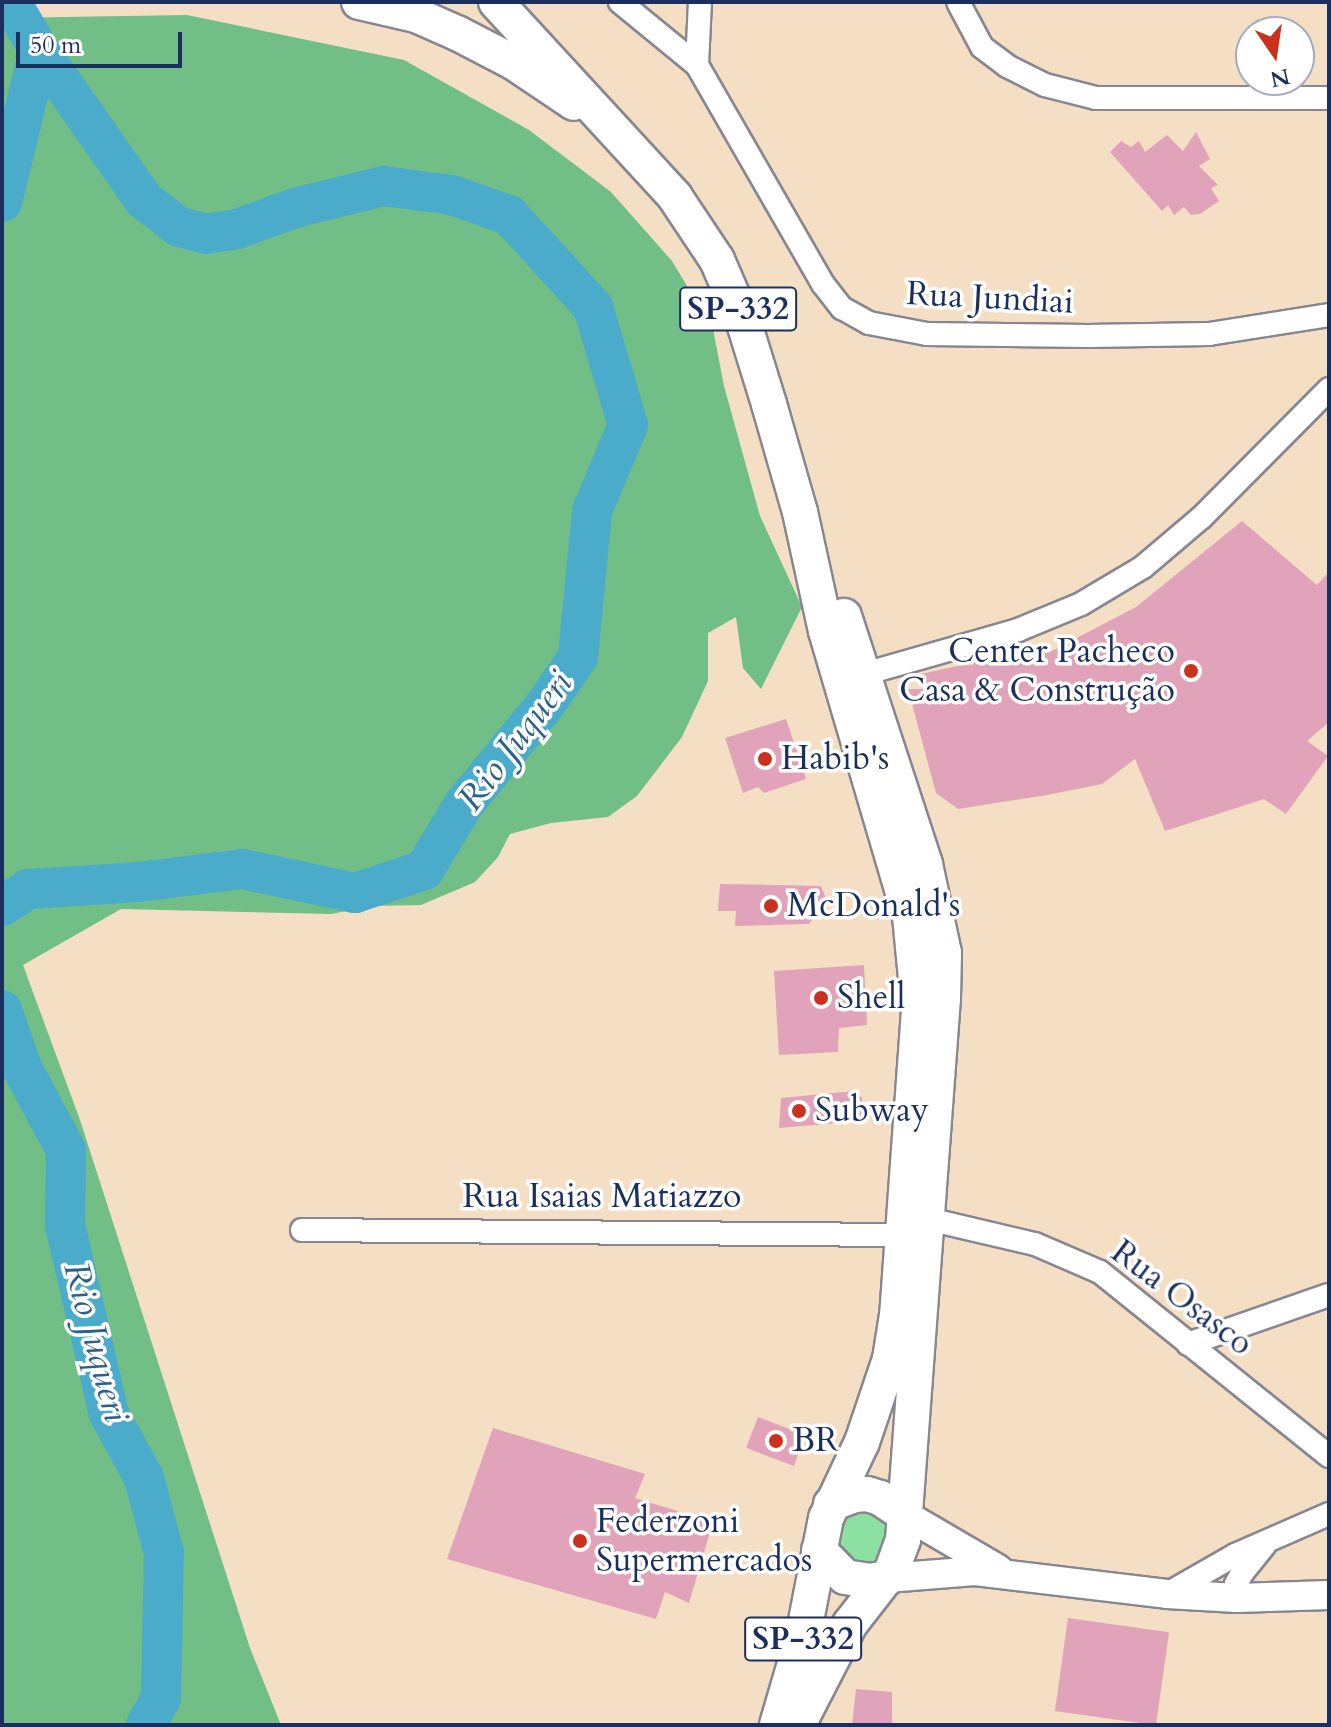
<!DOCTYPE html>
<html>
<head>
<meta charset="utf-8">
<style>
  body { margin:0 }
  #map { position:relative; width:1331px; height:1727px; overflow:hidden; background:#f4dfc4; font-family:Cardo,serif }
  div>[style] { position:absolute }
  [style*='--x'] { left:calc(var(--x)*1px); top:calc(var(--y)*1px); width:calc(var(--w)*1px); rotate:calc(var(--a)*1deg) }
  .green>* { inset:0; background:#8ce0a1 }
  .forest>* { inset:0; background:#71be87 }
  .river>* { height:40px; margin:-20px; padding:0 20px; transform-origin:20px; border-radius:20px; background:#4babca }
  .building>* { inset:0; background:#e0a3b9; transform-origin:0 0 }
  .roads { filter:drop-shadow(2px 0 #888791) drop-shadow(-2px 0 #888791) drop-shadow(0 2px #888791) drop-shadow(0 -2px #888791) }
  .minor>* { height:22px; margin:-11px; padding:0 11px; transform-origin:11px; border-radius:11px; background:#fff }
  .tertiary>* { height:28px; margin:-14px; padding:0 14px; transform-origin:14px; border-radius:14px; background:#fff }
  .primary>* { height:34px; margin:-17px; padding:0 17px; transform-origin:17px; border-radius:17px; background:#fff }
  .dots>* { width:22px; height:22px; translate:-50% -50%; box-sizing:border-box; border:4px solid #fff; border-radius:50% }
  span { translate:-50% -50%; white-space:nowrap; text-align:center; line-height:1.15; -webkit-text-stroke:7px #fff; paint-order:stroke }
  .shield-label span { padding:2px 6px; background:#fff; border:2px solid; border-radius:6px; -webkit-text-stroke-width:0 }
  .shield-label { font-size:32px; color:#1b2f5e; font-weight:700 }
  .street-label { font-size:34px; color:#1b2f5e }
  .poi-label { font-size:34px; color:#1b2f5e }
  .right { translate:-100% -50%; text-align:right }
  .left { translate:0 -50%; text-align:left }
  .water-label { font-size:36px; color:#2e6189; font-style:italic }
  .frame { position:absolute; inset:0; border:4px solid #1b2f5e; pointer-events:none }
  .north { position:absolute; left:1235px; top:16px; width:80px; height:80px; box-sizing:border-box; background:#fff; border:2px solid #a4acbf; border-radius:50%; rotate:167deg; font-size:22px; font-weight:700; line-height:32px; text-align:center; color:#1b2f5e }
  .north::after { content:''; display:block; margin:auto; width:28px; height:36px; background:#c8321e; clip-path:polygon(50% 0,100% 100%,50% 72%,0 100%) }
  .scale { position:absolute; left:16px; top:32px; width:166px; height:36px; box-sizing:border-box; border:4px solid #1b2f5e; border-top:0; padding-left:10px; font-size:24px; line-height:28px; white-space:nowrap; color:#1b2f5e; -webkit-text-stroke:6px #fff; paint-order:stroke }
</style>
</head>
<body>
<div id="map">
  <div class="green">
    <div style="clip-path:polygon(861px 1504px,893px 1524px,887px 1547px,872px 1565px,854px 1566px,836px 1544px,841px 1519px)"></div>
  </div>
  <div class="forest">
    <div style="clip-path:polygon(187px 15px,404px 60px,529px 130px,611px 192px,672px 261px,713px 329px,724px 386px,760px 516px,802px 607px,761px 689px,743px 668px,736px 617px,708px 633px,708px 681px,682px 737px,637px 796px,608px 817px,551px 823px,510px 834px,498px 857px,475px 882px,421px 905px,372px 906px,331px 914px,121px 909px,23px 965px,80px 1120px,250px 1648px,281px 1725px,2px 1725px,2px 18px)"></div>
  </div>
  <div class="river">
    <div style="--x:2;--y:202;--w:156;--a:-76.3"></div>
    <div style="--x:2;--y:906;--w:31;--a:-33"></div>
    <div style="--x:28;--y:889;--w:110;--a:-3.6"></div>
    <div style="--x:138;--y:882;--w:105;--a:-7.1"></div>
    <div style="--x:242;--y:869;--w:116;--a:12"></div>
    <div style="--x:355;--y:893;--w:73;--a:-18.4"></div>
    <div style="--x:424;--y:870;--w:77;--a:-58.8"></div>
    <div style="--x:464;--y:804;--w:128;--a:-50.7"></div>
    <div style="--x:545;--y:705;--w:58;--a:-55.5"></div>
    <div style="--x:578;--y:657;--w:147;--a:-84.5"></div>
    <div style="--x:592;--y:511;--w:93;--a:-67.3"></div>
    <div style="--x:628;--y:425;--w:123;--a:-106.5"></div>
    <div style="--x:593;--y:307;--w:125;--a:-132.4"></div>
    <div style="--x:509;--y:215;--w:60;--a:-160.7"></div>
    <div style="--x:452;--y:195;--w:69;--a:-172.5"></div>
    <div style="--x:384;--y:186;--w:89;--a:166.3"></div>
    <div style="--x:298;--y:207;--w:65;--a:160.2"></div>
    <div style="--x:237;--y:229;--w:31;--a:171"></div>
    <div style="--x:206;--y:234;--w:28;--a:-165"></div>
    <div style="--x:179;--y:227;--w:44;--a:-142.4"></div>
    <div style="--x:144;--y:200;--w:183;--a:-125"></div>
    <div style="--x:39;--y:50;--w:56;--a:-120.3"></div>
    <div style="--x:2;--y:1010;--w:61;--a:71"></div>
    <div style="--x:22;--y:1068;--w:93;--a:61.8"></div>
    <div style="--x:66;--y:1150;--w:75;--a:90.8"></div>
    <div style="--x:65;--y:1225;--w:194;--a:76.9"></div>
    <div style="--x:109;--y:1414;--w:73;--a:61.3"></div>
    <div style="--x:144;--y:1478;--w:78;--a:75.1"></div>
    <div style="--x:164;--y:1553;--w:145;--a:91.2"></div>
    <div style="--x:161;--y:1698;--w:31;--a:119"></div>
  </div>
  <div class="building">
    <div style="clip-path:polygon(1196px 132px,1210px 159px,1199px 166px,1218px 185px,1211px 188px,1219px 201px,1200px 214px,1191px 215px,1184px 207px,1174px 215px,1168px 205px,1162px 211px,1110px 152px,1121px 141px,1131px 147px,1139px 141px,1145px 152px,1167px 135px,1183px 151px)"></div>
    <div style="clip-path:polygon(1242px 521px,1317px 585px,1329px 572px,1329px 722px,1307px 741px,1328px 756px,1286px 814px,1264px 799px,1165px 831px,1135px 759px,1102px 784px,1047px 795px,958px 809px,936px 793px,908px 689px,926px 689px,921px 674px,1046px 646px,1048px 653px,1136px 607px)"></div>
    <div style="clip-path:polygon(786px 719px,806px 779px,764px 793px,758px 787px,743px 793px,725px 738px)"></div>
    <div style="clip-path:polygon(720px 884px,821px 886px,827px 901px,809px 924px,735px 926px,736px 911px,718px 911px)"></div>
    <div style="clip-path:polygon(864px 965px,867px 1025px,839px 1028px,838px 1052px,779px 1055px,774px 971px)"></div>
    <div style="clip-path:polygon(855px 1091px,862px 1098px,862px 1121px,779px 1128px,781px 1098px)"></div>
    <div style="left:758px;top:1417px;width:51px;height:33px;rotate:21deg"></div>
    <div style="clip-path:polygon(493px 1428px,645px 1474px,635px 1498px,713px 1522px,689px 1603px,665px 1592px,656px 1619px,447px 1559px)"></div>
    <div style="left:1068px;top:1618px;width:102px;height:94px;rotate:8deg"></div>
    <div style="clip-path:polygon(856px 1689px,892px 1692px,892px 1725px,852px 1725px)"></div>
  </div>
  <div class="roads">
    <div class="minor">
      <div style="--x:620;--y:2;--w:99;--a:39.3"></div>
      <div style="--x:697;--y:65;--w:253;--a:60.1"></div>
      <div style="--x:823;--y:284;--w:31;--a:52"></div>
      <div style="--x:842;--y:308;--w:31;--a:29"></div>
      <div style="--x:869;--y:323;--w:59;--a:10.7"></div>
      <div style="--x:927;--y:334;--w:161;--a:0.7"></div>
      <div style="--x:1088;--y:336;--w:121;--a:-0.9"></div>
      <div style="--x:1209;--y:334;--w:121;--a:-9"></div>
      <div style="--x:958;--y:2;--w:51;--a:61.9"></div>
      <div style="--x:982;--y:47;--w:31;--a:37"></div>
      <div style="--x:1007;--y:66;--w:42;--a:26.6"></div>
      <div style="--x:1045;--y:85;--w:53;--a:14.3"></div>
      <div style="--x:1096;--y:98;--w:233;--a:0"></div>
      <div style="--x:697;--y:65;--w:63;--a:-87.3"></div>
      <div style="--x:864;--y:674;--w:160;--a:-15.9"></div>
      <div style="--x:1018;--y:630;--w:68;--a:-22.4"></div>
      <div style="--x:1081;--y:604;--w:72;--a:-30.8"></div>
      <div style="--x:1143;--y:567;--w:77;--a:-40.3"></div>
      <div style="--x:1202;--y:517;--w:180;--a:-45.2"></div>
      <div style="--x:928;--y:1219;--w:110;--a:13.2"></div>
      <div style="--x:1035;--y:1244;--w:71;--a:23.3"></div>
      <div style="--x:1100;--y:1272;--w:294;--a:38.8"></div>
      <div style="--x:302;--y:1230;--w:600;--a:0.48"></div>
      <div style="--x:1188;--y:1344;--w:149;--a:-19.2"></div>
      <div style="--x:1167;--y:1594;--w:78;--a:-29.8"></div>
      <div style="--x:1235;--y:1555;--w:103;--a:-23.6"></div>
      <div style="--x:1237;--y:1598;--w:14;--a:-94"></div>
      <div style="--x:1236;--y:1584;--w:13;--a:-61"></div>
      <div style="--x:1242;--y:1573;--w:35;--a:-51"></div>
    </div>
    <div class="tertiary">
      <div style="--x:904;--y:1514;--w:109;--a:30.3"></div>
      <div style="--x:887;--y:1578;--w:88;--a:-4.5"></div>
      <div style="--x:975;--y:1571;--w:193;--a:6.8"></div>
      <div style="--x:1167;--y:1594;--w:70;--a:3.3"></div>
      <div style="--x:1237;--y:1598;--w:92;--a:-1.9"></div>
    </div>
    <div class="primary">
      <div style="--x:359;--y:2;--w:58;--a:12.8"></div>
      <div style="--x:416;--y:15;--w:47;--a:23.8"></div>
      <div style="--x:459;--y:34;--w:61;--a:27.4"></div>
      <div style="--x:513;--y:62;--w:73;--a:33.9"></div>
      <div style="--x:496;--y:2;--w:265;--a:47.4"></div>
      <div style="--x:675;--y:197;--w:76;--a:56.3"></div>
      <div style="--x:717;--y:260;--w:65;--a:66.6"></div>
      <div style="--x:743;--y:320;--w:88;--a:72.8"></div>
      <div style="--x:769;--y:404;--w:112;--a:74"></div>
      <div style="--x:800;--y:512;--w:122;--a:77.7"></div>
      <div style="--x:826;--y:631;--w:297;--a:73.6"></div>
      <div style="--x:910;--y:916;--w:94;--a:84.5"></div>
      <div style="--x:919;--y:1010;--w:306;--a:94.1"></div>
      <div style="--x:897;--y:1315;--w:45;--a:99"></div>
      <div style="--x:890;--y:1359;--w:88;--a:108.6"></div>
      <div style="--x:862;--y:1442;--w:84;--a:115.3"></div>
      <div style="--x:826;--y:1518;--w:120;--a:101"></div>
      <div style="--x:803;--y:1636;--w:93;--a:106.3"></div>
      <div style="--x:831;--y:1504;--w:25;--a:-21"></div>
      <div style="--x:854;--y:1495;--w:13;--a:-4"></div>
      <div style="--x:867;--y:1494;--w:14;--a:17"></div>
      <div style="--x:880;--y:1498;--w:29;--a:34"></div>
      <div style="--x:819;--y:1550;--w:37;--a:46"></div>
      <div style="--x:845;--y:1577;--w:24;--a:9"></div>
      <div style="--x:869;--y:1581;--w:18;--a:-9"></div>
      <div style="--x:798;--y:1725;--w:114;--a:-62.8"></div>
      <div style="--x:850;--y:1624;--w:68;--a:-52.1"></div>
      <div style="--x:892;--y:1570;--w:32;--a:-70"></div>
      <div style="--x:903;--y:1540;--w:543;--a:-85.78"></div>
      <div style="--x:943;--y:998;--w:45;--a:-88.7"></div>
      <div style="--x:944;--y:953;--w:91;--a:-102.1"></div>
      <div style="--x:925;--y:864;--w:261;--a:-108.1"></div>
    </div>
  </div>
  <div class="dots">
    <div style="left:1191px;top:671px;background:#c8321e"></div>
    <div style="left:765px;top:759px;background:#c8321e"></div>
    <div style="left:771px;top:906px;background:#c8321e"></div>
    <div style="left:821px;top:998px;background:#c8321e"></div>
    <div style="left:799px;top:1111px;background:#c8321e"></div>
    <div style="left:776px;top:1441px;background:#c8321e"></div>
    <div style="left:580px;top:1541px;background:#c8321e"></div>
  </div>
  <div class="shield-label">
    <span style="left:738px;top:309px">SP-332</span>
    <span style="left:803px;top:1639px">SP-332</span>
  </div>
  <div class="street-label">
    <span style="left:990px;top:298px;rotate:3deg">Rua Jundiai</span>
    <span style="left:602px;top:1197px">Rua Isaias Matiazzo</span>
    <span style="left:1182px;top:1298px;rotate:37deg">Rua Osasco</span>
  </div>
  <div class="poi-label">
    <span class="right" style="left:1175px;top:671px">Center Pacheco<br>Casa &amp; Construção</span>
    <span class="left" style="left:781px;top:759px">Habib's</span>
    <span class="left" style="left:787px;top:906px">McDonald's</span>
    <span class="left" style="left:837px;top:998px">Shell</span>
    <span class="left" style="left:815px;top:1111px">Subway</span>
    <span class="left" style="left:792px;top:1441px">BR</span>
    <span class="left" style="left:596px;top:1541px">Federzoni<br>Supermercados</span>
  </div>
  <div class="water-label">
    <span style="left:515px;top:741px;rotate:-53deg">Rio Juqueri</span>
    <span style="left:96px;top:1342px;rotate:75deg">Rio Juqueri</span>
  </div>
  <div class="frame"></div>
  <div class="north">N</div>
  <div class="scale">50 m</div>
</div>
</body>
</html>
